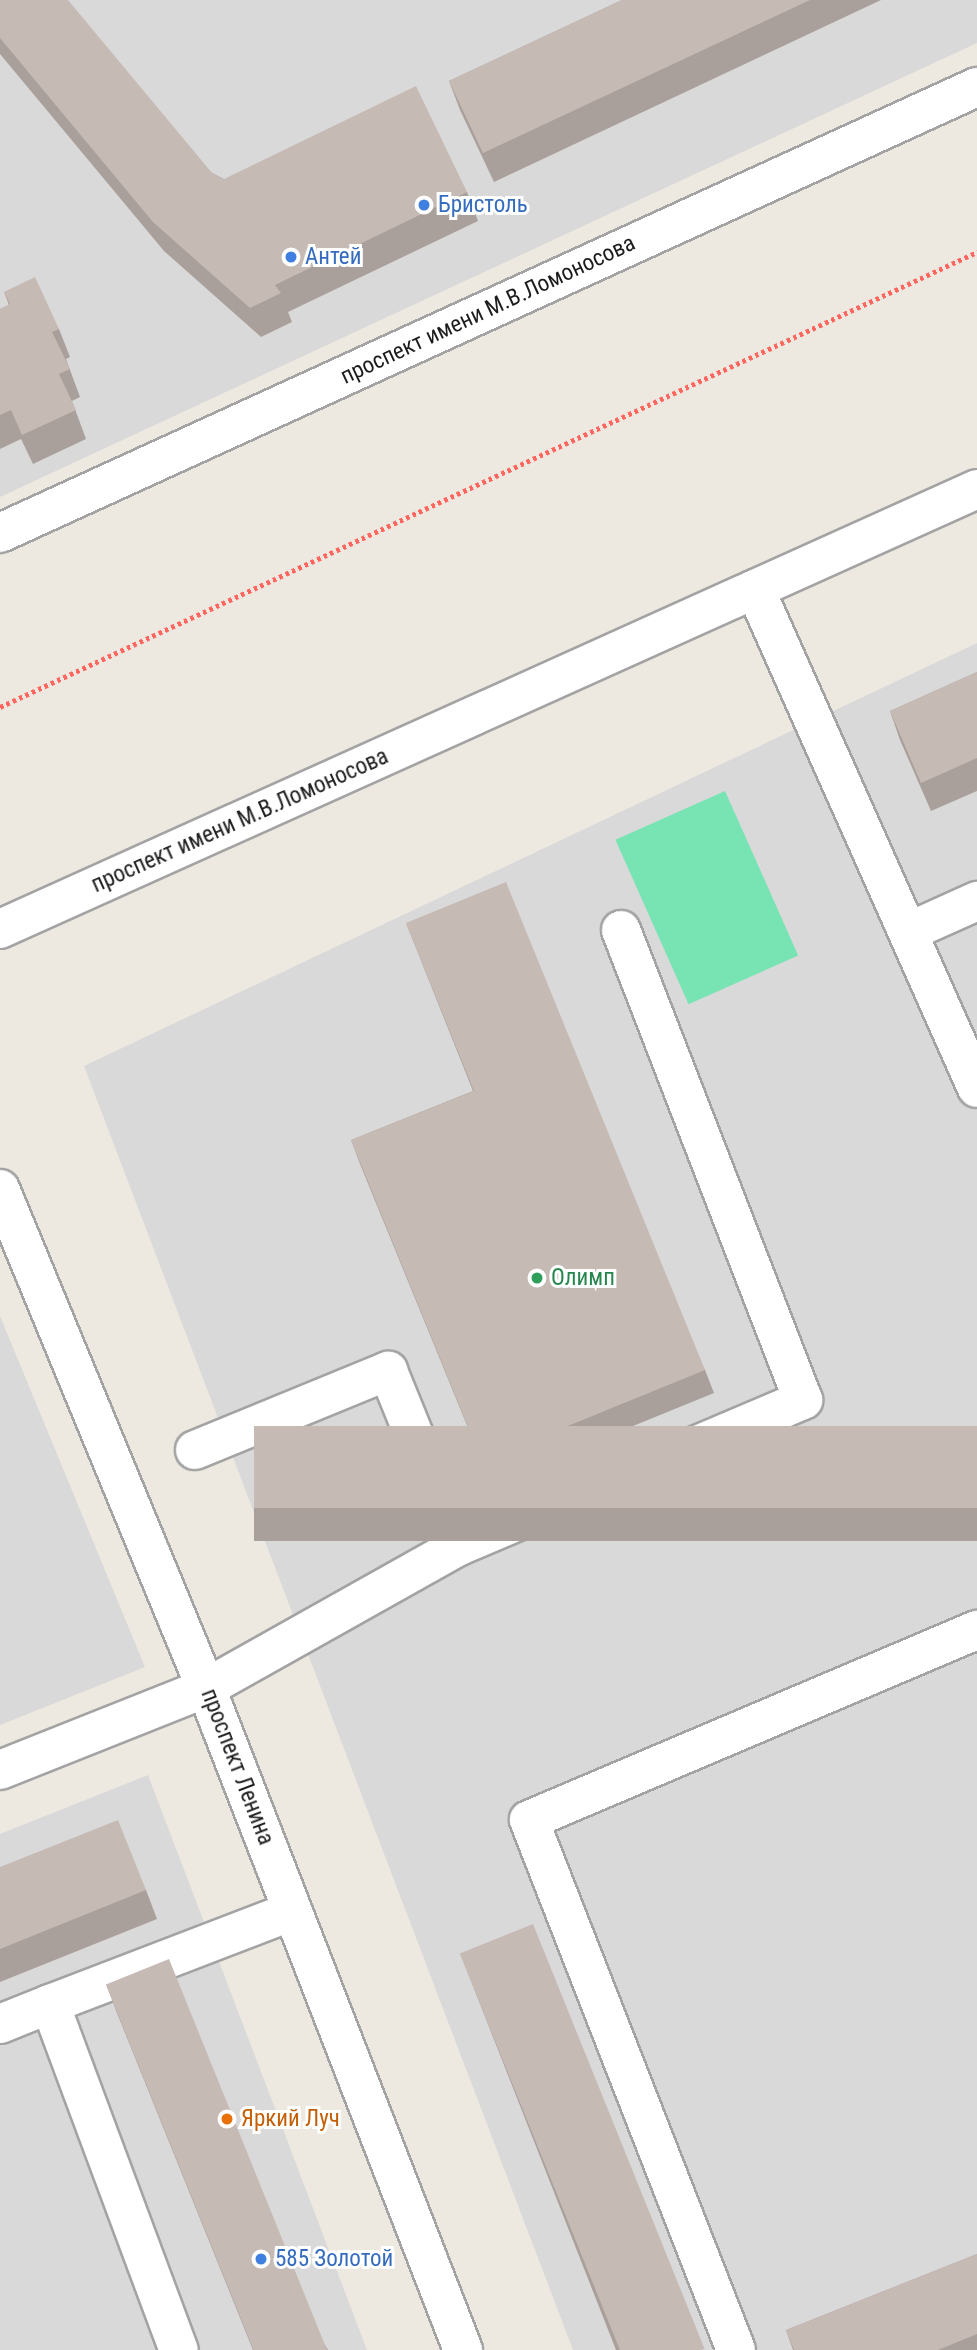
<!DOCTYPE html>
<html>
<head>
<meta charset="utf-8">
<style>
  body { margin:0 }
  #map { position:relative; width:977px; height:2350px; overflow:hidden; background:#eee9e0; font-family:"Roboto Condensed",sans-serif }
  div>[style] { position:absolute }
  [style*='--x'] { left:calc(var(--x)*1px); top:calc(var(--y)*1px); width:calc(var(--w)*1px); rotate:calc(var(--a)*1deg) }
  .residential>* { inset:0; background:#dad9d9 }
  .pitch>* { inset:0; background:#78e3b3; transform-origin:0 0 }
  .path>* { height:4.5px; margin-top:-2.25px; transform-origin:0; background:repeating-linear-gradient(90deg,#ff6660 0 3.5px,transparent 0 7px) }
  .roads { filter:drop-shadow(2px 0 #a3a3a3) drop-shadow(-2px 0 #a3a3a3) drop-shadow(0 2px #a3a3a3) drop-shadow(0 -2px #a3a3a3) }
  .minor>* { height:38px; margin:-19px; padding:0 19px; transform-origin:19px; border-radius:19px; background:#fff }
  .wall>* { inset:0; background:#aaa09b; transform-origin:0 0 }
  .building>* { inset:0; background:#c6bab4; transform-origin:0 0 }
  .dots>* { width:19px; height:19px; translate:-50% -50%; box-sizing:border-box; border:4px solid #fff; border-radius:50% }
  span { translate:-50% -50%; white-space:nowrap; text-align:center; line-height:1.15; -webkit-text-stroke:6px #fff; paint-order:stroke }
  .shop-label { font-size:23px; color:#366cbe }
  .left { translate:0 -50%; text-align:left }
  .street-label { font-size:23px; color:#1c1c1c }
  .leisure-label { font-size:23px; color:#27864d }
  .food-label { font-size:23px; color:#c56008 }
</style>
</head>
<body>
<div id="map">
  <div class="residential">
    <div style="clip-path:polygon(0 0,977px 0,977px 43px,0 497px)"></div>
    <div style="clip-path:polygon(977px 643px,977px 2350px,573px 2350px,84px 1066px)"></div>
    <div style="clip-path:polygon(0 1316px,145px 1667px,0 1725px)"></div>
    <div style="clip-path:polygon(148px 1775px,367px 2350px,0 2350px,0 1834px)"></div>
  </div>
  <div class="pitch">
    <div style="left:725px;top:791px;width:180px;height:120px;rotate:66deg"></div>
  </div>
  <div class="path">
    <div style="--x:0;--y:707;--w:1078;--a:-24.97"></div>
  </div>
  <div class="roads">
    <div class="minor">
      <div style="--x:0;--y:533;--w:1074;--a:-24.54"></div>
      <div style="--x:755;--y:589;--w:546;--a:66.02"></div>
      <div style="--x:0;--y:929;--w:1072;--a:-24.24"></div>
      <div style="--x:908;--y:932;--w:76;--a:-24.2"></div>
      <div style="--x:0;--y:1189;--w:540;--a:67.57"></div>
      <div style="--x:206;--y:1688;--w:710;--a:68.78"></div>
      <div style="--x:195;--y:1450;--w:209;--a:-22.3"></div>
      <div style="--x:388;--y:1371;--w:189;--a:67.9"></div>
      <div style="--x:0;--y:1770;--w:222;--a:-21.7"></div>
      <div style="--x:206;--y:1688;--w:290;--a:-29.3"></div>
      <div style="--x:459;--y:1546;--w:374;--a:-23"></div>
      <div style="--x:803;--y:1400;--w:504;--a:-111.17"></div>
      <div style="--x:50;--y:2004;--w:259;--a:-21"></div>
      <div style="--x:0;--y:2024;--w:54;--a:-21.8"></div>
      <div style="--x:50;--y:2004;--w:369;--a:69.6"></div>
      <div style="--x:736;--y:2350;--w:569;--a:-111.33"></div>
      <div style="--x:529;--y:1820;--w:487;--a:-23"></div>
    </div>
  </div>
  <div class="wall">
    <div style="clip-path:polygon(0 0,212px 173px,224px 179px,467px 192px,478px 221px,288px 312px,292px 322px,261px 337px,164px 251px,0 54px)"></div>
    <div style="clip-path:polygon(622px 0,881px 0,494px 182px,460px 110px,449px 81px)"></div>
    <div style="clip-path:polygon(4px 292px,59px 329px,70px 357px,66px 359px,80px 397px,72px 401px,86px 439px,33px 464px,21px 439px,0 449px,0 309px,9px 305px)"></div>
    <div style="clip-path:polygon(977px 672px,977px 791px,931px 811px,900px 740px,890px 711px)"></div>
    <div style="clip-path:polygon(406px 923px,705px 1370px,714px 1393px,491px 1484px,360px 1164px,351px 1140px,473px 1091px)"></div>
    <div style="left:977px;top:1426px;width:115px;height:723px;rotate:90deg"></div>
    <div style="clip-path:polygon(0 1867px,146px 1890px,157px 1919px,0 1982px)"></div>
    <div style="clip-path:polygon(460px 1953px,701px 2350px,616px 2350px)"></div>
    <div style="clip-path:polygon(106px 1984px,328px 2350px,253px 2350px,117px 2013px)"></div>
    <div style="clip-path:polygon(977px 2254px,977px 2350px,793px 2350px,786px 2330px)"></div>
  </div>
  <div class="building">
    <div style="clip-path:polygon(0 0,68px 0,212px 173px,224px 179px,416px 86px,467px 192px,275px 285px,281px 293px,250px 308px,153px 222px,0 38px)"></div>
    <div style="clip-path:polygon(622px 0,810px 0,483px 153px,449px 81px)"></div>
    <div style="clip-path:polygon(35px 277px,59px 329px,52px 332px,70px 369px,59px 374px,76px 410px,22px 435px,11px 410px,0 415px,0 309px,10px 304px,4px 292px)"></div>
    <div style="clip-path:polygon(977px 672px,977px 758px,921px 783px,890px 711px)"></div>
    <div style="clip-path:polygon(506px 882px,705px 1370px,482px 1461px,351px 1140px,474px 1091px,406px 923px)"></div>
    <div style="left:977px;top:1426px;width:82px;height:723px;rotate:90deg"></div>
    <div style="clip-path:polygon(118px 1820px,146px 1890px,0 1949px,0 1867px)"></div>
    <div style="left:533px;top:1924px;width:458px;height:79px;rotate:68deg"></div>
    <div style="left:169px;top:1959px;width:422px;height:68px;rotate:68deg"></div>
    <div style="clip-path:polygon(977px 2254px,977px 2334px,938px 2350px,794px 2350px,786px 2330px)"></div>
  </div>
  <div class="dots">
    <div style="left:424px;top:205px;background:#3f7fe0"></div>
    <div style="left:291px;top:257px;background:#3f7fe0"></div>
    <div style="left:537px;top:1278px;background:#2e9e5b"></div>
    <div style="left:227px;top:2119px;background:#e8710a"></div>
    <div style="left:261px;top:2259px;background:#3f7fe0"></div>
  </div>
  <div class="shop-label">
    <span class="left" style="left:438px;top:205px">Бристоль</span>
    <span class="left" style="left:305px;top:257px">Антей</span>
    <span class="left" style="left:275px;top:2259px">585 Золотой</span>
  </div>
  <div class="street-label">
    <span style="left:488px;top:310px;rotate:-25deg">проспект имени М.В.Ломоносова</span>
    <span style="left:240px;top:821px;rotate:-24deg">проспект имени М.В.Ломоносова</span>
    <span style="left:237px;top:1767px;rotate:69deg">проспект Ленина</span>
  </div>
  <div class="leisure-label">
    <span class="left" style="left:551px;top:1278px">Олимп</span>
  </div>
  <div class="food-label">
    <span class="left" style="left:241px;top:2119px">Яркий Луч</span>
  </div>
</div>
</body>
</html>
